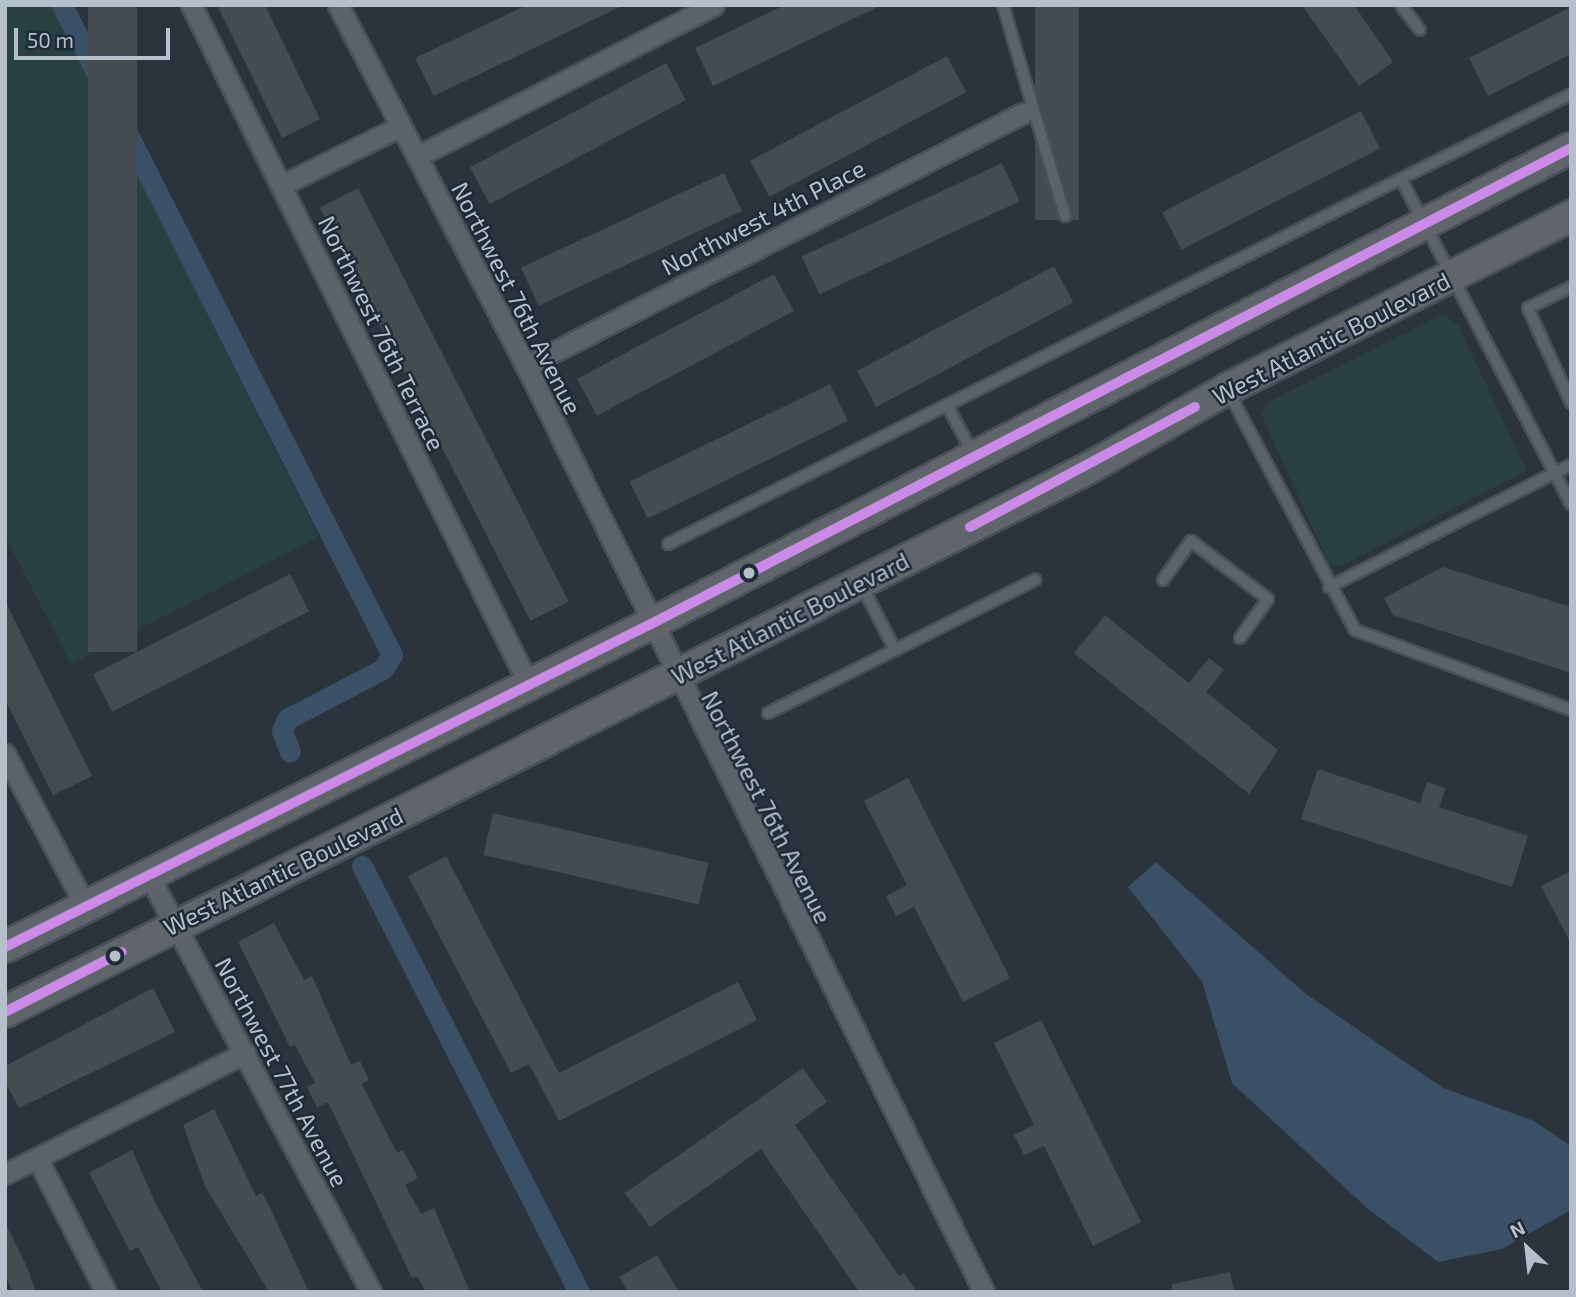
<!DOCTYPE html>
<html>
<head>
<meta charset="utf-8">
<style>
  body { margin:0 }
  #map { position:relative; width:1576px; height:1297px; overflow:hidden; background:#2b343c; font-family:"Exo 2",sans-serif }
  div>[style] { position:absolute }
  [style*='--x'] { left:calc(var(--x)*1px); top:calc(var(--y)*1px); width:calc(var(--w)*1px); rotate:calc(var(--a)*1deg) }
  .green>* { inset:0; background:#284042 }
  .water>* { inset:0; background:#3a5067 }
  .canal>* { height:21px; margin:-10.5px; padding:0 10.5px; transform-origin:10.5px; border-radius:10.5px; background:#3a5067 }
  .building>* { inset:0; background:#444b51; transform-origin:0 0 }
  .roads { filter:drop-shadow(2px 0 #495056) drop-shadow(-2px 0 #495056) drop-shadow(0 2px #495056) drop-shadow(0 -2px #495056) }
  .lane>* { height:10px; margin:-5px; padding:0 5px; transform-origin:5px; border-radius:5px; background:#5c6269 }
  .street>* { height:19px; margin:-9.5px; padding:0 9.5px; transform-origin:9.5px; border-radius:9.5px; background:#5c6269 }
  .primary>* { height:30px; margin:-15px; padding:0 15px; transform-origin:15px; border-radius:15px; background:#5f656a }
  .bus-1>* { height:10px; margin:-5px; padding:0 5px; transform-origin:5px; border-radius:5px; background:#ca8be6 }
  .dots>* { width:19px; height:19px; translate:-50% -50%; box-sizing:border-box; border:4px solid #1e2a37; border-radius:50% }
  span { translate:-50% -50%; white-space:nowrap; text-align:center; line-height:1.15; -webkit-text-stroke:5px #1e2a37; paint-order:stroke }
  .street-label { font-size:24px; color:#b6c0cb }
  .frame { position:absolute; inset:0; border:7px solid #b6c0cb; pointer-events:none }
  .north { position:absolute; left:1492px; top:1213px; width:70px; height:70px; -webkit-text-stroke:5px #1e2a37; paint-order:stroke; rotate:333deg; font-size:19px; font-weight:700; line-height:28px; text-align:center; color:#b6c0cb }
  .north::after { content:''; display:block; margin:auto; width:24px; height:32px; background:#b6c0cb; clip-path:polygon(50% 0,100% 100%,50% 72%,0 100%) }
  .scale { position:absolute; left:14px; top:28px; width:156px; height:32px; box-sizing:border-box; border:4px solid #b6c0cb; border-top:0; padding-left:9px; font-size:21px; line-height:24px; white-space:nowrap; color:#b6c0cb; -webkit-text-stroke:5px #1e2a37; paint-order:stroke }
</style>
</head>
<body>
<div id="map">
  <div class="green">
    <div style="clip-path:polygon(5px 5px,52px 5px,319px 537px,71px 664px,5px 536px)"></div>
    <div style="clip-path:polygon(1443px 314px,1458px 325px,1527px 471px,1341px 566px,1329px 564px,1261px 414px,1268px 402px)"></div>
  </div>
  <div class="water">
    <div style="clip-path:polygon(1156px 862px,1306px 994px,1443px 1088px,1534px 1121px,1571px 1146px,1571px 1210px,1502px 1249px,1438px 1262px,1367px 1208px,1232px 1083px,1202px 981px,1128px 887px)"></div>
  </div>
  <div class="canal">
    <div style="--x:62;--y:5;--w:729;--a:63.08"></div>
    <div style="--x:392;--y:655;--w:17;--a:123"></div>
    <div style="--x:383;--y:669;--w:108;--a:152.5"></div>
    <div style="--x:287;--y:719;--w:13;--a:113"></div>
    <div style="--x:282;--y:731;--w:22;--a:69"></div>
    <div style="--x:362;--y:866;--w:478;--a:63"></div>
  </div>
  <div class="building">
    <div style="left:88px;top:5px;width:49px;height:647px"></div>
    <div style="clip-path:polygon(217px 5px,265px 5px,320px 119px,282px 138px)"></div>
    <div style="clip-path:polygon(527px 5px,624px 5px,434px 96px,415px 58px)"></div>
    <div style="clip-path:polygon(785px 5px,882px 5px,713px 86px,695px 48px)"></div>
    <div style="left:1035px;top:5px;width:44px;height:215px"></div>
    <div style="clip-path:polygon(1302px 5px,1354px 5px,1393px 62px,1359px 86px)"></div>
    <div style="clip-path:polygon(1571px 7px,1571px 54px,1488px 96px,1469px 58px)"></div>
    <div style="left:947px;top:56px;width:41px;height:223px;rotate:62deg"></div>
    <div style="left:666px;top:63px;width:42px;height:222px;rotate:62deg"></div>
    <div style="left:1361px;top:111px;width:42px;height:223px;rotate:63deg"></div>
    <div style="left:1002px;top:163px;width:42px;height:221px;rotate:65deg"></div>
    <div style="left:724px;top:173px;width:42px;height:224px;rotate:65deg"></div>
    <div style="left:358px;top:188px;width:464px;height:43px;rotate:63deg"></div>
    <div style="left:1054px;top:266px;width:41px;height:223px;rotate:62deg"></div>
    <div style="left:774px;top:274px;width:42px;height:223px;rotate:62deg"></div>
    <div style="left:830px;top:384px;width:41px;height:223px;rotate:64deg"></div>
    <div style="clip-path:polygon(1443px 567px,1571px 607px,1571px 673px,1393px 615px,1384px 598px)"></div>
    <div style="left:290px;top:574px;width:42px;height:221px;rotate:63deg"></div>
    <div style="clip-path:polygon(5px 601px,92px 776px,53px 795px,5px 699px)"></div>
    <div style="clip-path:polygon(1105px 615px,1189px 683px,1209px 658px,1224px 670px,1206px 692px,1278px 750px,1249px 794px,1074px 653px)"></div>
    <div style="clip-path:polygon(1318px 769px,1420px 803px,1427px 782px,1446px 788px,1439px 807px,1528px 836px,1512px 887px,1301px 819px)"></div>
    <div style="clip-path:polygon(908px 778px,1010px 978px,963px 1002px,914px 907px,896px 916px,886px 896px,907px 885px,864px 801px)"></div>
    <div style="left:493px;top:813px;width:221px;height:43px;rotate:13deg"></div>
    <div style="clip-path:polygon(446px 856px,559px 1073px,738px 982px,757px 1020px,559px 1121px,529px 1064px,511px 1073px,408px 876px)"></div>
    <div style="clip-path:polygon(1571px 871px,1571px 944px,1541px 886px)"></div>
    <div style="clip-path:polygon(274px 923px,304px 980px,312px 976px,351px 1065px,360px 1061px,369px 1080px,362px 1084px,397px 1153px,403px 1150px,418px 1178px,405px 1185px,421px 1214px,434px 1208px,470px 1292px,426px 1292px,417px 1276px,412px 1278px,328px 1102px,317px 1107px,307px 1087px,315px 1083px,295px 1045px,290px 1047px,238px 942px)"></div>
    <div style="clip-path:polygon(153px 988px,175px 1032px,19px 1108px,5px 1082px,5px 1066px)"></div>
    <div style="clip-path:polygon(1041px 1020px,1141px 1222px,1093px 1246px,1044px 1146px,1024px 1155px,1014px 1135px,1034px 1125px,994px 1043px)"></div>
    <div style="clip-path:polygon(803px 1068px,827px 1102px,795px 1125px,899px 1276px,904px 1273px,917px 1292px,859px 1292px,761px 1149px,650px 1227px,625px 1193px)"></div>
    <div style="clip-path:polygon(214px 1109px,256px 1196px,262px 1193px,272px 1212px,309px 1292px,269px 1292px,206px 1188px,183px 1125px)"></div>
    <div style="clip-path:polygon(132px 1150px,154px 1200px,203px 1292px,162px 1292px,138px 1247px,130px 1251px,89px 1173px)"></div>
    <div style="clip-path:polygon(5px 1222px,27px 1267px,36px 1292px,13px 1292px,5px 1276px)"></div>
    <div style="clip-path:polygon(657px 1255px,679px 1292px,628px 1292px,619px 1277px)"></div>
    <div style="clip-path:polygon(1230px 1272px,1234px 1292px,1172px 1292px,1172px 1284px)"></div>
  </div>
  <div class="roads">
    <div class="lane">
      <div style="--x:1003;--y:5;--w:220;--a:73.6"></div>
      <div style="--x:1401;--y:5;--w:31;--a:53"></div>
      <div style="--x:1401;--y:179;--w:367;--a:62.4"></div>
      <div style="--x:1571;--y:287;--w:48;--a:154"></div>
      <div style="--x:1528;--y:308;--w:104;--a:65.6"></div>
      <div style="--x:1229;--y:393;--w:268;--a:62"></div>
      <div style="--x:1355;--y:630;--w:230;--a:20.3"></div>
      <div style="--x:948;--y:407;--w:51;--a:61.9"></div>
      <div style="--x:668;--y:544;--w:1009;--a:-26.49"></div>
      <div style="--x:1163;--y:580;--w:48;--a:-54.3"></div>
      <div style="--x:1191;--y:541;--w:96;--a:37"></div>
      <div style="--x:1268;--y:599;--w:48;--a:125.7"></div>
      <div style="--x:1329;--y:587;--w:271;--a:-26.8"></div>
      <div style="--x:895;--y:650;--w:157;--a:-26.6"></div>
      <div style="--x:768;--y:713;--w:142;--a:-26.4"></div>
      <div style="--x:895;--y:650;--w:72;--a:-117.3"></div>
    </div>
    <div class="street">
      <div style="--x:191;--y:5;--w:757;--a:63.57"></div>
      <div style="--x:338;--y:5;--w:407;--a:62.5"></div>
      <div style="--x:526;--y:366;--w:1033;--a:63.68"></div>
      <div style="--x:418;--y:156;--w:332;--a:-27"></div>
      <div style="--x:282;--y:185;--w:133;--a:-26.4"></div>
      <div style="--x:526;--y:366;--w:558;--a:-26.98"></div>
      <div style="--x:5;--y:754;--w:173;--a:62.1"></div>
      <div style="--x:149;--y:876;--w:472;--a:61.9"></div>
      <div style="--x:37;--y:1158;--w:151;--a:62.8"></div>
      <div style="--x:5;--y:1174;--w:269;--a:-26.8"></div>
    </div>
    <div class="primary">
      <div style="--x:5;--y:947;--w:722;--a:-26.57"></div>
      <div style="--x:651;--y:624;--w:1036;--a:-27.36"></div>
      <div style="--x:5;--y:1012;--w:1211;--a:-26.65"></div>
      <div style="--x:1087;--y:469;--w:166;--a:-29.7"></div>
      <div style="--x:1231;--y:387;--w:381;--a:-26.7"></div>
    </div>
  </div>
  <div class="bus-1">
    <div style="--x:970;--y:527;--w:255;--a:-28.1"></div>
    <div style="--x:5;--y:947;--w:722;--a:-26.57"></div>
    <div style="--x:651;--y:624;--w:1036;--a:-27.36"></div>
    <div style="--x:5;--y:1012;--w:131;--a:-27.1"></div>
  </div>
  <div class="dots">
    <div style="left:749px;top:573px;background:#b6c0cb"></div>
    <div style="left:115px;top:956px;background:#b6c0cb"></div>
  </div>
  <div class="street-label">
    <span style="left:763px;top:217px;rotate:-27deg">Northwest 4th Place</span>
    <span style="left:517px;top:298px;rotate:63deg">Northwest 76th Avenue</span>
    <span style="left:382px;top:333px;rotate:64deg">Northwest 76th Terrace</span>
    <span style="left:1331px;top:338px;rotate:-27deg">West Atlantic Boulevard</span>
    <span style="left:790px;top:618px;rotate:-27deg">West Atlantic Boulevard</span>
    <span style="left:767px;top:807px;rotate:63deg">Northwest 76th Avenue</span>
    <span style="left:283px;top:871px;rotate:-26deg">West Atlantic Boulevard</span>
    <span style="left:282px;top:1072px;rotate:62deg">Northwest 77th Avenue</span>
  </div>
  <div class="frame"></div>
  <div class="north">N</div>
  <div class="scale">50 m</div>
</div>
</body>
</html>
